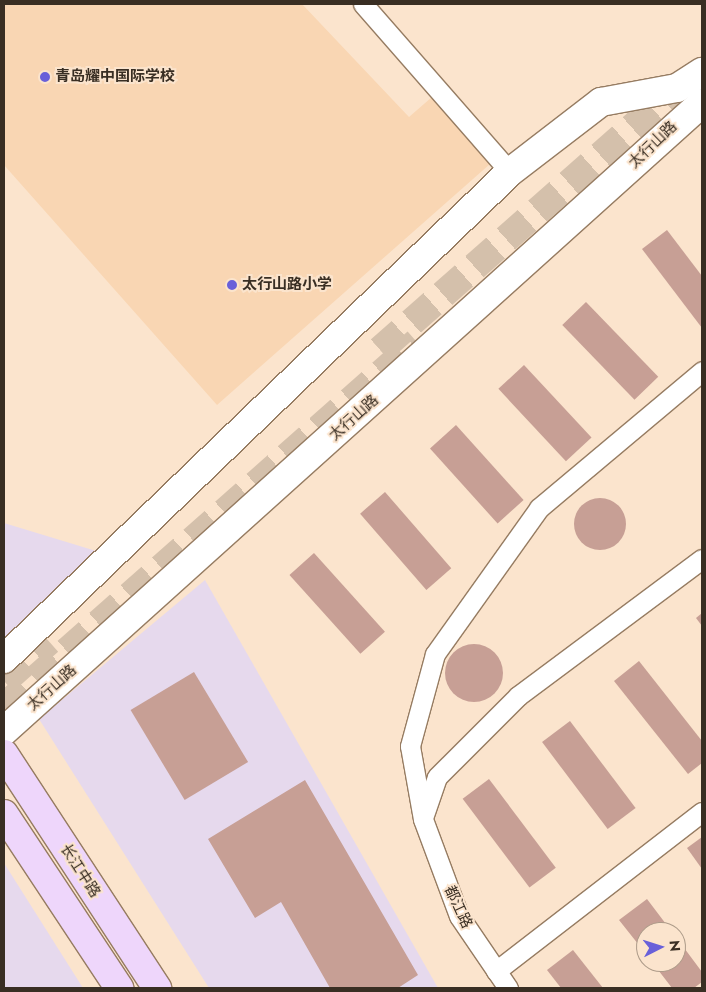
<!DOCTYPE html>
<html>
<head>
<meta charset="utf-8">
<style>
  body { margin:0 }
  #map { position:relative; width:706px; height:992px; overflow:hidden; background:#fbe4cd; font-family:Jost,"Noto Sans SC",sans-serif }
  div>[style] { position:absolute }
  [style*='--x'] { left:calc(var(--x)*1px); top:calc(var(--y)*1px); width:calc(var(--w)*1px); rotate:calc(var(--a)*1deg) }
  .commercial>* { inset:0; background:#e6d9ed }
  .built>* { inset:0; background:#f9d6b3 }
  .building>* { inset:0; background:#c79f95; transform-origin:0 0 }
  .round { border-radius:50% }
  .primary-tunnel>* { height:28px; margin-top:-14px; transform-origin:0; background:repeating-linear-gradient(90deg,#d4c0ab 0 28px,transparent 0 42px) }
  .roads { filter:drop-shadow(1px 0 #967c62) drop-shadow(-1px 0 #967c62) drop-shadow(0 1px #967c62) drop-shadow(0 -1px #967c62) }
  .minor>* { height:19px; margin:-9.5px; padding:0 9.5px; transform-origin:9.5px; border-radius:9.5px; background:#fff }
  .secondary>* { height:28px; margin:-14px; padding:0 14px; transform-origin:14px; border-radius:14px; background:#fff }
  .primary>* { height:28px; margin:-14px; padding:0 14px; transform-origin:14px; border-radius:14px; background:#eed6fb }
  .dots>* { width:14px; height:14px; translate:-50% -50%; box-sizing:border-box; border:2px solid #fbe4cd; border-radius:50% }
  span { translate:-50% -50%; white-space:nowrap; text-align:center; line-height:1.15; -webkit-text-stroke:4px #fbe4cd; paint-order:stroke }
  .poi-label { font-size:15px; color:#392e23; font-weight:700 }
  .left { translate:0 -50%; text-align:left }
  .street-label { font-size:15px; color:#392e23 }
  .frame { position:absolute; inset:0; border:5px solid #392e23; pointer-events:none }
  .north { position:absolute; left:636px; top:922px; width:50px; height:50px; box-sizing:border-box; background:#fbe4cd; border:1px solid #ad9b89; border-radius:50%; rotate:85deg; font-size:14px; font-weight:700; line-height:20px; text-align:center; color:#392e23 }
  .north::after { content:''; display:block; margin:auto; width:18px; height:22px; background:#6960d9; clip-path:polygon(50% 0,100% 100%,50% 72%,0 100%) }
</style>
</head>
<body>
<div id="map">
  <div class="commercial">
    <div style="clip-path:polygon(4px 523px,106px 554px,4px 650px)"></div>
    <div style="clip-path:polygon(205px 580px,438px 988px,209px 988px,39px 719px)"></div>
    <div style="clip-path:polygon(4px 863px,83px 988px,4px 988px)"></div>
  </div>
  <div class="built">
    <div style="clip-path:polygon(4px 4px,302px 4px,409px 117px,432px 97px,490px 164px,217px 405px,4px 165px)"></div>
  </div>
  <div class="building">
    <div style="clip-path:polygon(667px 230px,702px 276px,702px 328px,642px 249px)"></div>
    <div style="left:586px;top:302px;width:104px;height:33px;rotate:46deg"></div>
    <div style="left:524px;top:365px;width:99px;height:35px;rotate:47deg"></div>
    <div style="left:456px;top:425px;width:101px;height:35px;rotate:48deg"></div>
    <div style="left:385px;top:492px;width:101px;height:33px;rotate:49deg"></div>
    <div class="round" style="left:574px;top:498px;width:52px;height:52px"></div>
    <div style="left:314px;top:553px;width:106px;height:33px;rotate:48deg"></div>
    <div style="clip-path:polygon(702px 613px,702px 626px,696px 618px)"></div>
    <div class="round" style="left:445px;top:644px;width:58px;height:58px"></div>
    <div style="clip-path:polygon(639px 661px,702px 741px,702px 763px,688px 774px,614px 681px)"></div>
    <div style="left:194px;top:672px;width:105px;height:74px;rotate:59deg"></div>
    <div style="left:570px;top:721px;width:109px;height:35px;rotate:53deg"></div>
    <div style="left:489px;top:779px;width:111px;height:33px;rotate:53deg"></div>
    <div style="clip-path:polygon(305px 780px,418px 975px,398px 988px,330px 988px,281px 902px,255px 918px,208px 839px)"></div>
    <div style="clip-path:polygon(702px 837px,702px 869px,687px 848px)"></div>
    <div style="clip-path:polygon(647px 899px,672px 932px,646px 932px,646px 954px,619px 920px)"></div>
    <div style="clip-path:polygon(676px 937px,702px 972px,702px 982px,694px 988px,672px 988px,652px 962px,676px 962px)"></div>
    <div style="clip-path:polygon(573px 950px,603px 988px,561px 988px,547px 970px)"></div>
  </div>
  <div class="primary-tunnel">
    <div style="--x:380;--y:350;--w:396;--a:-41.4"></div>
    <div style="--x:4;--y:681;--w:60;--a:-41.6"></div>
    <div style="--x:4;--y:707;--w:551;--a:-41.47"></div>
  </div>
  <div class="roads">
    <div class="minor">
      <div style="--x:363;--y:4;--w:223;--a:48.8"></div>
      <div style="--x:424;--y:815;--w:40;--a:-71.1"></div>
      <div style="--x:437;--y:777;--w:115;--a:-45"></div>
      <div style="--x:518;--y:696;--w:229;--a:-36.7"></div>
      <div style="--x:496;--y:971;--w:260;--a:-37.7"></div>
      <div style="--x:508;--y:988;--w:87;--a:-124.2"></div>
      <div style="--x:459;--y:916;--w:103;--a:-110.4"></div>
      <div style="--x:423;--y:819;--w:74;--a:-100.1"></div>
      <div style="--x:410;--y:746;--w:95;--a:-74.8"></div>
      <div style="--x:435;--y:654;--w:179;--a:-54.5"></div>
      <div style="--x:539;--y:508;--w:213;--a:-40"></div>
    </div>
    <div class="secondary">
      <div style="--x:4;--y:659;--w:702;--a:-43.9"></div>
      <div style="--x:510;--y:172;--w:115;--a:-37.6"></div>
      <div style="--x:601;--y:102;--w:77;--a:-10.4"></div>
      <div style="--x:677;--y:88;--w:30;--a:-33"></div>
      <div style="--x:4;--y:731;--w:939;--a:-41.98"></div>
    </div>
    <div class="primary">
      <div style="--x:4;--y:754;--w:280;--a:56.8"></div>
      <div style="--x:4;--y:814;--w:209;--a:56.5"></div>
    </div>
  </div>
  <div class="dots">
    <div style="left:45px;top:77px;background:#6960d9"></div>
    <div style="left:232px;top:285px;background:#6960d9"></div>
  </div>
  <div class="poi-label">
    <span class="left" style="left:55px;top:77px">青岛耀中国际学校</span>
    <span class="left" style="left:242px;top:285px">太行山路小学</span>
  </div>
  <div class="street-label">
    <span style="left:653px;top:145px;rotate:-44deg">太行山路</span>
    <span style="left:354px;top:418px;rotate:-42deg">太行山路</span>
    <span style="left:52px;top:688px;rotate:-42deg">太行山路</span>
    <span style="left:80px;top:871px;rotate:57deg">长江中路</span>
    <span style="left:458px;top:907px;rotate:65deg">都江路</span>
  </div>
  <div class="frame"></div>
  <div class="north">N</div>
</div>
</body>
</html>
